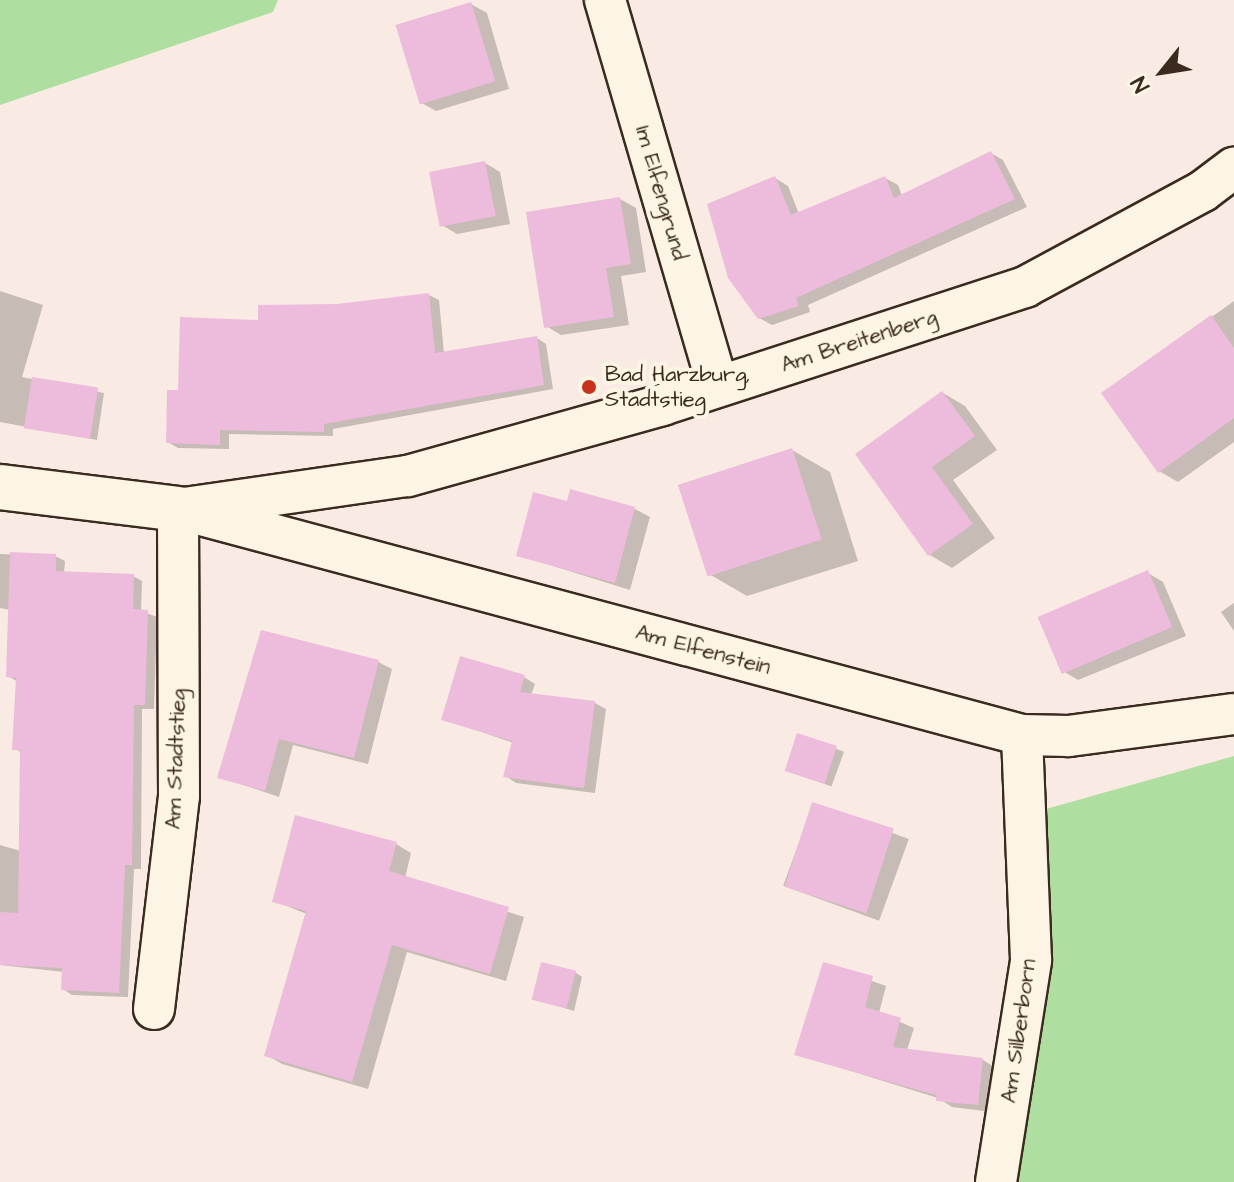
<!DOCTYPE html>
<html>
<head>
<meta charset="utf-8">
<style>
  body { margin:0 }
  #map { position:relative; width:1234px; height:1182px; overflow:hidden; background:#f9eae3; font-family:"Architects Daughter",sans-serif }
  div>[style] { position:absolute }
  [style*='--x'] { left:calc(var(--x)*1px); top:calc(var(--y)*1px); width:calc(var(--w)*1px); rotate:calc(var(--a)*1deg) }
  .green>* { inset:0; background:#aedfa0 }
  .shadow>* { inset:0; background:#0003; transform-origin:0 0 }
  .building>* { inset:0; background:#edbcdc; transform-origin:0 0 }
  .roads { filter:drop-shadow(2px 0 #3b2a1e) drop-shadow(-2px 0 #3b2a1e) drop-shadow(0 2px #3b2a1e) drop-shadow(0 -2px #3b2a1e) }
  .street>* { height:40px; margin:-20px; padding:0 20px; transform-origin:20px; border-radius:20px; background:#fcf5e5 }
  .secondary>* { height:44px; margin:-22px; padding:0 22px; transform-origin:22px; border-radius:22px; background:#fcf5e5 }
  .dots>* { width:22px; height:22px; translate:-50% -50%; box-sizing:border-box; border:4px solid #fcf5e5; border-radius:50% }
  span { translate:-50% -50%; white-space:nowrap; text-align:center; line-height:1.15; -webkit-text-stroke:8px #fcf5e5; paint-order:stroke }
  .street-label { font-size:22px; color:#3b2a1e }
  .poi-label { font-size:22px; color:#3b2a1e }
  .left { translate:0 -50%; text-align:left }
  .north { position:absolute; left:1122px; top:32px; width:80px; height:80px; -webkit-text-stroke:6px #fcf5e5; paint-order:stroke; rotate:240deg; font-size:22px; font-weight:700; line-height:32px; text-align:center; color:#3b2a1e }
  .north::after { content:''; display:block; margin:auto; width:28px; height:36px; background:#3b2a1e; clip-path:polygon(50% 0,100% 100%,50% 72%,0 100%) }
</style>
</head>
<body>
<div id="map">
  <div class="green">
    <div style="clip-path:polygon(0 0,278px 0,273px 12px,0 105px)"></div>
    <div style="clip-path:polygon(1234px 756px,1234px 1182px,1018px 1182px,1052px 967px,1046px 809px)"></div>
  </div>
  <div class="shadow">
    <div style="clip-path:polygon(471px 4px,487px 13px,509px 89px,436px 111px,420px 102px)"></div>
    <div style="clip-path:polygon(991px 153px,1003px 160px,1027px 207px,808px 305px,810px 312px,772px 325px,759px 318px,775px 178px,788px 186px,799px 214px,885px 178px,898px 185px,902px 196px)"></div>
    <div style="clip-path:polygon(485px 163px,500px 172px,510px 224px,457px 234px,442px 225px)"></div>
    <div style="clip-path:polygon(620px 199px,636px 208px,646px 272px,621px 276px,629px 325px,561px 335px,546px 326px)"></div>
    <div style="clip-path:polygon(0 291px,43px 305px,22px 377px,104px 393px,97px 440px,0 422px)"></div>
    <div style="clip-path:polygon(429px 295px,439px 300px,444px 353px,537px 338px,546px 344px,553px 389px,333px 429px,333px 436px,229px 434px,229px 449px,178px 448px,168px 442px,180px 392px,260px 322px)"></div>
    <div style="clip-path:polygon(1234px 301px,1234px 442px,1178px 482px,1159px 471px,1104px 394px)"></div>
    <div style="clip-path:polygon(943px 393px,965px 406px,997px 450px,953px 480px,995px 538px,952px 568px,930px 555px,858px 455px)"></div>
    <div style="clip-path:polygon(792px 450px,830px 472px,858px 561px,747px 596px,709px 574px)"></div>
    <div style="clip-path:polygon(635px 509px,650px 517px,630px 590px,518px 555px)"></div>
    <div style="clip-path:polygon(0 554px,55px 556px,65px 561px,64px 573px,133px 576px,142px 581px,141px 611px,157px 617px,154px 709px,142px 709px,141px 869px,134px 869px,128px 997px,72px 995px,63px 989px,64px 972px,0 965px,0 845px,21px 851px,22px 753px,14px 748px,18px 682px,8px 676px,10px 610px,0 608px)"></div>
    <div style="clip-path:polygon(1148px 573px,1163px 582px,1186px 636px,1078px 680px,1063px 671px)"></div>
    <div style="clip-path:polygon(1234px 603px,1234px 631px,1221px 612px)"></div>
    <div style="clip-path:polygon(378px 662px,392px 669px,368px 764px,293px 745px,279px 797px,220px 777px)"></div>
    <div style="clip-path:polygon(524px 677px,535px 684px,531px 695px,595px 703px,606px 709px,595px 793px,516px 783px,506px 776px,514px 743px,443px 719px)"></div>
    <div style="left:798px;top:735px;width:49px;height:37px;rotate:20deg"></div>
    <div style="left:813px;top:804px;width:102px;height:87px;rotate:20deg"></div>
    <div style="clip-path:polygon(396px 844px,411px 853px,405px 878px,524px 917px,506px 981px,407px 952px,368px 1089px,282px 1064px,267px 1055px,307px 914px,274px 901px)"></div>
    <div style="clip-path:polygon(824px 964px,886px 986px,879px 1013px,914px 1028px,907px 1050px,983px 1060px,996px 1068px,992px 1112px,952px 1107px,938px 1098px,796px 1054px)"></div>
    <div style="clip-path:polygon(575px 972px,582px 977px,574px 1011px,534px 999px)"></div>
  </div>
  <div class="building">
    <div style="left:471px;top:2px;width:83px;height:79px;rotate:73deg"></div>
    <div style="clip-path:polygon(991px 151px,1015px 199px,796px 298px,799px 306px,758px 319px,728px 278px,707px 204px,775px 176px,791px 215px,885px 176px,894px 198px)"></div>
    <div style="left:485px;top:161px;width:56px;height:57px;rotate:79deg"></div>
    <div style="clip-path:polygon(620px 197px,631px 264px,606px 268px,614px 317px,544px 328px,526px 212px)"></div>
    <div style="clip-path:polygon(429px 293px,435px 353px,537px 336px,544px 385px,324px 424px,324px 432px,220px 430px,220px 445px,166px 443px,167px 390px,178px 390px,180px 317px,258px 320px,258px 305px,337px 304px)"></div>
    <div style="clip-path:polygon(1211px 315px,1234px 348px,1234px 418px,1158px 473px,1101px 393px)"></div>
    <div style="left:32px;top:377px;width:67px;height:52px;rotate:9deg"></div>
    <div style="clip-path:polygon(942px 391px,975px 436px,932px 467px,973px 524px,928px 556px,855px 454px)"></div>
    <div style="left:792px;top:448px;width:96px;height:120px;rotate:72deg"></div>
    <div style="clip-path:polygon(570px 489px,635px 507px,615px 583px,516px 556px,533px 492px,567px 501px)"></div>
    <div style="clip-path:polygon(10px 552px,56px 554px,56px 571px,134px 574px,133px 609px,148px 610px,145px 705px,134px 705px,132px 865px,125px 865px,119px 993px,61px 990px,62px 968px,0 965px,0 912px,18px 913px,20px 750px,12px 750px,16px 678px,6px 677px)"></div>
    <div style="left:1148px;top:570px;width:62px;height:120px;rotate:67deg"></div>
    <div style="clip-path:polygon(261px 630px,379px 660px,354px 758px,279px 739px,265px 791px,217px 778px)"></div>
    <div style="clip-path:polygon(460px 656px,525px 675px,520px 692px,595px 701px,584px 788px,503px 777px,512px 741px,441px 720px)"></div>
    <div style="left:797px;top:733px;width:42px;height:40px;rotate:18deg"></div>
    <div style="left:812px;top:802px;width:86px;height:89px;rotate:18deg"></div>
    <div style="clip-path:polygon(295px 815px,397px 842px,389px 871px,509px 907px,490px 974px,392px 945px,352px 1082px,264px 1056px,306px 911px,272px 902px)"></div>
    <div style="left:541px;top:962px;width:36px;height:39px;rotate:14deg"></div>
    <div style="clip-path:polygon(823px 962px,873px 976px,865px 1007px,901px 1018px,893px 1047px,983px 1058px,978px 1105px,936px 1101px,936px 1095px,794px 1055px)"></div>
  </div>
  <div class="roads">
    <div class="street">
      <div style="--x:605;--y:0;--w:402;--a:73.7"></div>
      <div style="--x:178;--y:509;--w:232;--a:-8.2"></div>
      <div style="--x:408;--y:476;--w:264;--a:-15.6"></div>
      <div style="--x:662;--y:405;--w:382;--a:-18"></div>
      <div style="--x:1025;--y:287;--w:202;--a:-28.3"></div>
      <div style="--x:1203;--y:191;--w:39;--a:-37"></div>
      <div style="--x:201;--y:515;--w:850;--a:15"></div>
      <div style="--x:1022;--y:735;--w:47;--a:1.2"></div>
      <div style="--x:1069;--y:736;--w:166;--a:-7.6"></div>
      <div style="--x:154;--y:1009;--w:214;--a:-83.3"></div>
      <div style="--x:179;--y:796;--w:287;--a:-90.2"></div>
      <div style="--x:996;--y:1182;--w:225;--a:-81"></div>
      <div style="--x:1031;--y:960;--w:225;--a:-92.3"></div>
    </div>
    <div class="secondary">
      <div style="--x:0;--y:487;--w:179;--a:7"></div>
    </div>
  </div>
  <div class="dots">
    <div style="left:589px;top:387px;background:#c8321e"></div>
  </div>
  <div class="street-label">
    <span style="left:661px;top:193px;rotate:74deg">Im Elfengrund</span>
    <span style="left:859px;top:341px;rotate:-18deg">Am Breitenberg</span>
    <span style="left:703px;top:650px;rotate:15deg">Am Elfenstein</span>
    <span style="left:176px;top:759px;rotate:-88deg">Am Stadtstieg</span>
    <span style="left:1019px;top:1031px;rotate:-82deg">Am Silberborn</span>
  </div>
  <div class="poi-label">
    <span class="left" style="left:605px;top:387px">Bad Harzburg,<br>Stadtstieg</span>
  </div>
  <div class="north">N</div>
</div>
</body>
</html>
